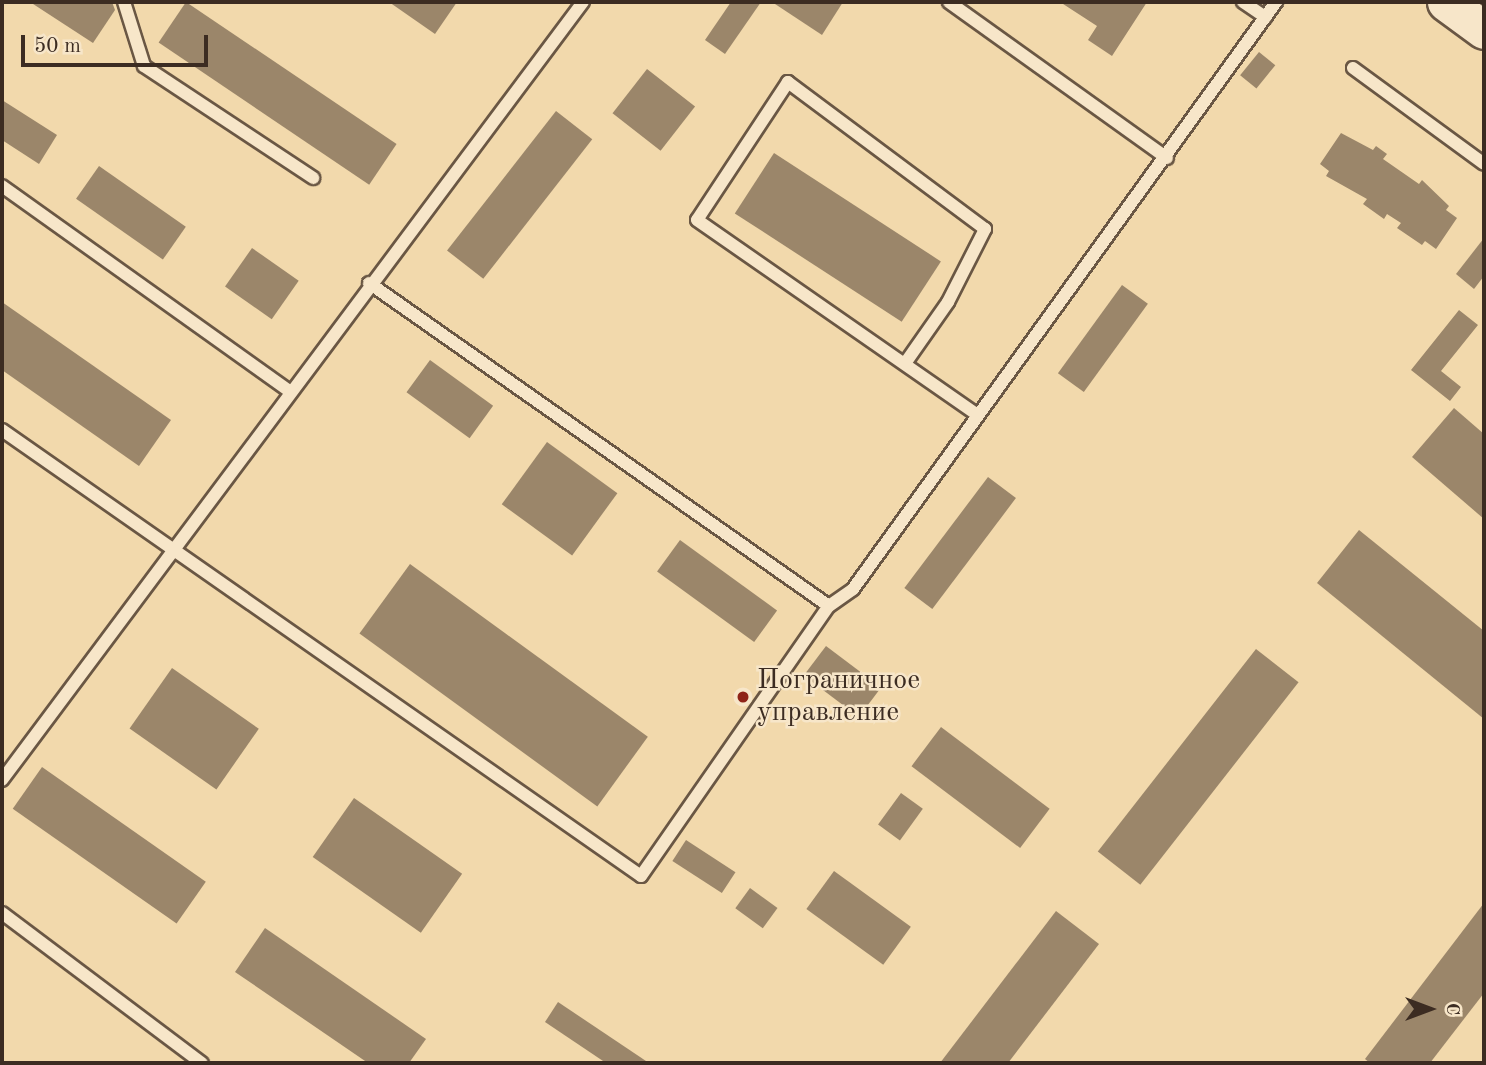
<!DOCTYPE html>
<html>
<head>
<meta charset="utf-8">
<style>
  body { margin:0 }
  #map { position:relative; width:1486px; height:1065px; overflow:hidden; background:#f2d9ac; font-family:"Old Standard TT",serif }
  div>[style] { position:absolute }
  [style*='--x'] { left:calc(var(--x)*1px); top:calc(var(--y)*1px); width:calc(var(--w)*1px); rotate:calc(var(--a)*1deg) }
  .building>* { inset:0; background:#9b866a; transform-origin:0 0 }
  .roads { filter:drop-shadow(2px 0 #6a5744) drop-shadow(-2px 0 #6a5744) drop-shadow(0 2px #6a5744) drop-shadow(0 -2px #6a5744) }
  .service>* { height:12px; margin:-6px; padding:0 6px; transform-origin:6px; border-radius:6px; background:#f7e6c9 }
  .secondary>* { height:37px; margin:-18.5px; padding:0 18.5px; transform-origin:18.5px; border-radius:18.5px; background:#f7e6c9 }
  .dots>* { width:19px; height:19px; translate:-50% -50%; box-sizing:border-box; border:4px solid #f7e6c9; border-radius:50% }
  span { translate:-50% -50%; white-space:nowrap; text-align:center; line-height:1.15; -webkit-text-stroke:5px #f7e6c9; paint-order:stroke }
  .poi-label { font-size:28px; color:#3c2c22 }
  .left { translate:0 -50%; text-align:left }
  .frame { position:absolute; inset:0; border:4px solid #3c2c22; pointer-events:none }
  .north { position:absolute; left:1395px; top:974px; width:70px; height:70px; -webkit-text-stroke:5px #f7e6c9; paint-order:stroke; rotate:90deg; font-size:19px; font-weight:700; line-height:28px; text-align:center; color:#3c2c22 }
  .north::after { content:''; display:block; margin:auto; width:24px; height:32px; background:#3c2c22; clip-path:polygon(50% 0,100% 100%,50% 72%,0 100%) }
  .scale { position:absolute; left:21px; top:35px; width:187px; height:32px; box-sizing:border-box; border:4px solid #3c2c22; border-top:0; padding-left:9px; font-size:21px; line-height:24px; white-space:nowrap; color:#3c2c22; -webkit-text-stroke:5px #f7e6c9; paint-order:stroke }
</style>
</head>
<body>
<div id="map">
  <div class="building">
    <div style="clip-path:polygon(30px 2px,112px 2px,115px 10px,93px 43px)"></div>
    <div style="left:186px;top:2px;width:254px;height:49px;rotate:34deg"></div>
    <div style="clip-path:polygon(389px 2px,457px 2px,435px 34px)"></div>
    <div style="clip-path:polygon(731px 2px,761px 2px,725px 54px,705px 40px)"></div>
    <div style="clip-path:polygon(772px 2px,843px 2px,822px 35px)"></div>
    <div style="clip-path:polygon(1060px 2px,1147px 2px,1112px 56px,1088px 40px,1097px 26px)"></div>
    <div style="left:1259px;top:52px;width:21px;height:30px;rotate:39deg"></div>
    <div style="left:647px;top:69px;width:61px;height:56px;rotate:38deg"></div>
    <div style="clip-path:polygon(2px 100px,57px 135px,39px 164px,2px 140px)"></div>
    <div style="left:556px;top:111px;width:46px;height:177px;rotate:38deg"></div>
    <div style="clip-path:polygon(1341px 133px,1373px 150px,1376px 146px,1387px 154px,1383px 159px,1419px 184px,1422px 180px,1449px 206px,1446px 210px,1457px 218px,1436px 249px,1425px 241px,1422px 245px,1397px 228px,1401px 223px,1387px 214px,1384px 219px,1363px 204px,1367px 199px,1326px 176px,1329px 171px,1320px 164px)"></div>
    <div style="left:774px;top:153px;width:199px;height:72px;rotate:33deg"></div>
    <div style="left:99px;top:166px;width:106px;height:40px;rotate:35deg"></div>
    <div style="clip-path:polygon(1484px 238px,1484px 276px,1474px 289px,1456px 274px)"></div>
    <div style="left:252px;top:248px;width:57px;height:47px;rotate:35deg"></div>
    <div style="left:1122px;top:285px;width:32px;height:109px;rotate:36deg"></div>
    <div style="clip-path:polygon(2px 302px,171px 420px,139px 466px,2px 370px)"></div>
    <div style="clip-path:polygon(1459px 310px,1478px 325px,1441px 371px,1461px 387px,1450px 401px,1411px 370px)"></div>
    <div style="left:430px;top:360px;width:78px;height:40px;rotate:36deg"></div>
    <div style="clip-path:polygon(1454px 408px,1484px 434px,1484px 519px,1412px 457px)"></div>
    <div style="left:547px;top:442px;width:87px;height:77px;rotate:36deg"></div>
    <div style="left:988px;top:477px;width:35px;height:139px;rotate:37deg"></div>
    <div style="clip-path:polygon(1359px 530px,1484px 631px,1484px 719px,1317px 583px)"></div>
    <div style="left:680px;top:540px;width:120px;height:39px;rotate:36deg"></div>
    <div style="left:410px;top:564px;width:294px;height:86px;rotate:36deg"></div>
    <div style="left:826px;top:646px;width:69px;height:37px;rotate:37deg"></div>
    <div style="left:1256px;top:649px;width:54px;height:257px;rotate:38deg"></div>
    <div style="left:172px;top:668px;width:106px;height:74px;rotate:35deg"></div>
    <div style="left:941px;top:727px;width:136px;height:49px;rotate:37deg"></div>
    <div style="left:42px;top:767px;width:200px;height:51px;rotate:35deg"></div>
    <div style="left:901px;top:793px;width:27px;height:39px;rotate:36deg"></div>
    <div style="left:354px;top:798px;width:132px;height:72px;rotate:35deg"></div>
    <div style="left:686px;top:840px;width:59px;height:25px;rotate:33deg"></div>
    <div style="left:834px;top:871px;width:95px;height:47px;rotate:36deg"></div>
    <div style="left:750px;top:888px;width:34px;height:25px;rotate:36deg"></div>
    <div style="clip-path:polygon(1484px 903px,1484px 993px,1430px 1063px,1370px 1063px,1365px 1059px)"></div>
    <div style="clip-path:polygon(1056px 911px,1099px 944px,1008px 1063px,940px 1063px)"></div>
    <div style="clip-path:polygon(265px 928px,426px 1039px,409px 1063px,368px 1063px,235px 972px)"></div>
    <div style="clip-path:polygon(558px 1002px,649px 1063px,606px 1063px,545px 1022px)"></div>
  </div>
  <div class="roads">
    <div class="service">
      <div style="--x:124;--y:2;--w:67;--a:72.6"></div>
      <div style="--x:144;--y:66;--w:203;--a:33.5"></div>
      <div style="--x:949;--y:2;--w:268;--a:35.6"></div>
      <div style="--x:1243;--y:2;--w:27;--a:34"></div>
      <div style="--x:1353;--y:68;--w:162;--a:36.2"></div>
      <div style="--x:2;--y:186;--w:351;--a:35.5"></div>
      <div style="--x:369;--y:283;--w:562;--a:35.08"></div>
      <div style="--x:906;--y:362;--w:73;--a:-55"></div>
      <div style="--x:948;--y:302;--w:82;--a:-63.1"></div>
      <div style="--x:985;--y:229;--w:246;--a:-143.3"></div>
      <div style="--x:788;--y:82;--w:165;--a:123.4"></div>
      <div style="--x:697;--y:220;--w:338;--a:34.8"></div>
      <div style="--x:2;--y:430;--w:779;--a:34.91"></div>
      <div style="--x:641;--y:876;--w:329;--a:-55.2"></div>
      <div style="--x:829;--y:606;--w:29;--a:-35"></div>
      <div style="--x:853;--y:589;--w:724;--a:-54.22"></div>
      <div style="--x:2;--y:780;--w:971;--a:-53.25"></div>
      <div style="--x:2;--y:913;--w:250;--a:36.9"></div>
    </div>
    <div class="secondary">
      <div style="--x:1446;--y:2;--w:47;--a:36.4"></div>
    </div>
  </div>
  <div class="dots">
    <div style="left:743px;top:697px;background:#8f2418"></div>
  </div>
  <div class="poi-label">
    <span class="left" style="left:757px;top:697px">Пограничное<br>управление</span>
  </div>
  <div class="frame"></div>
  <div class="north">С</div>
  <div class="scale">50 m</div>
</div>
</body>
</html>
